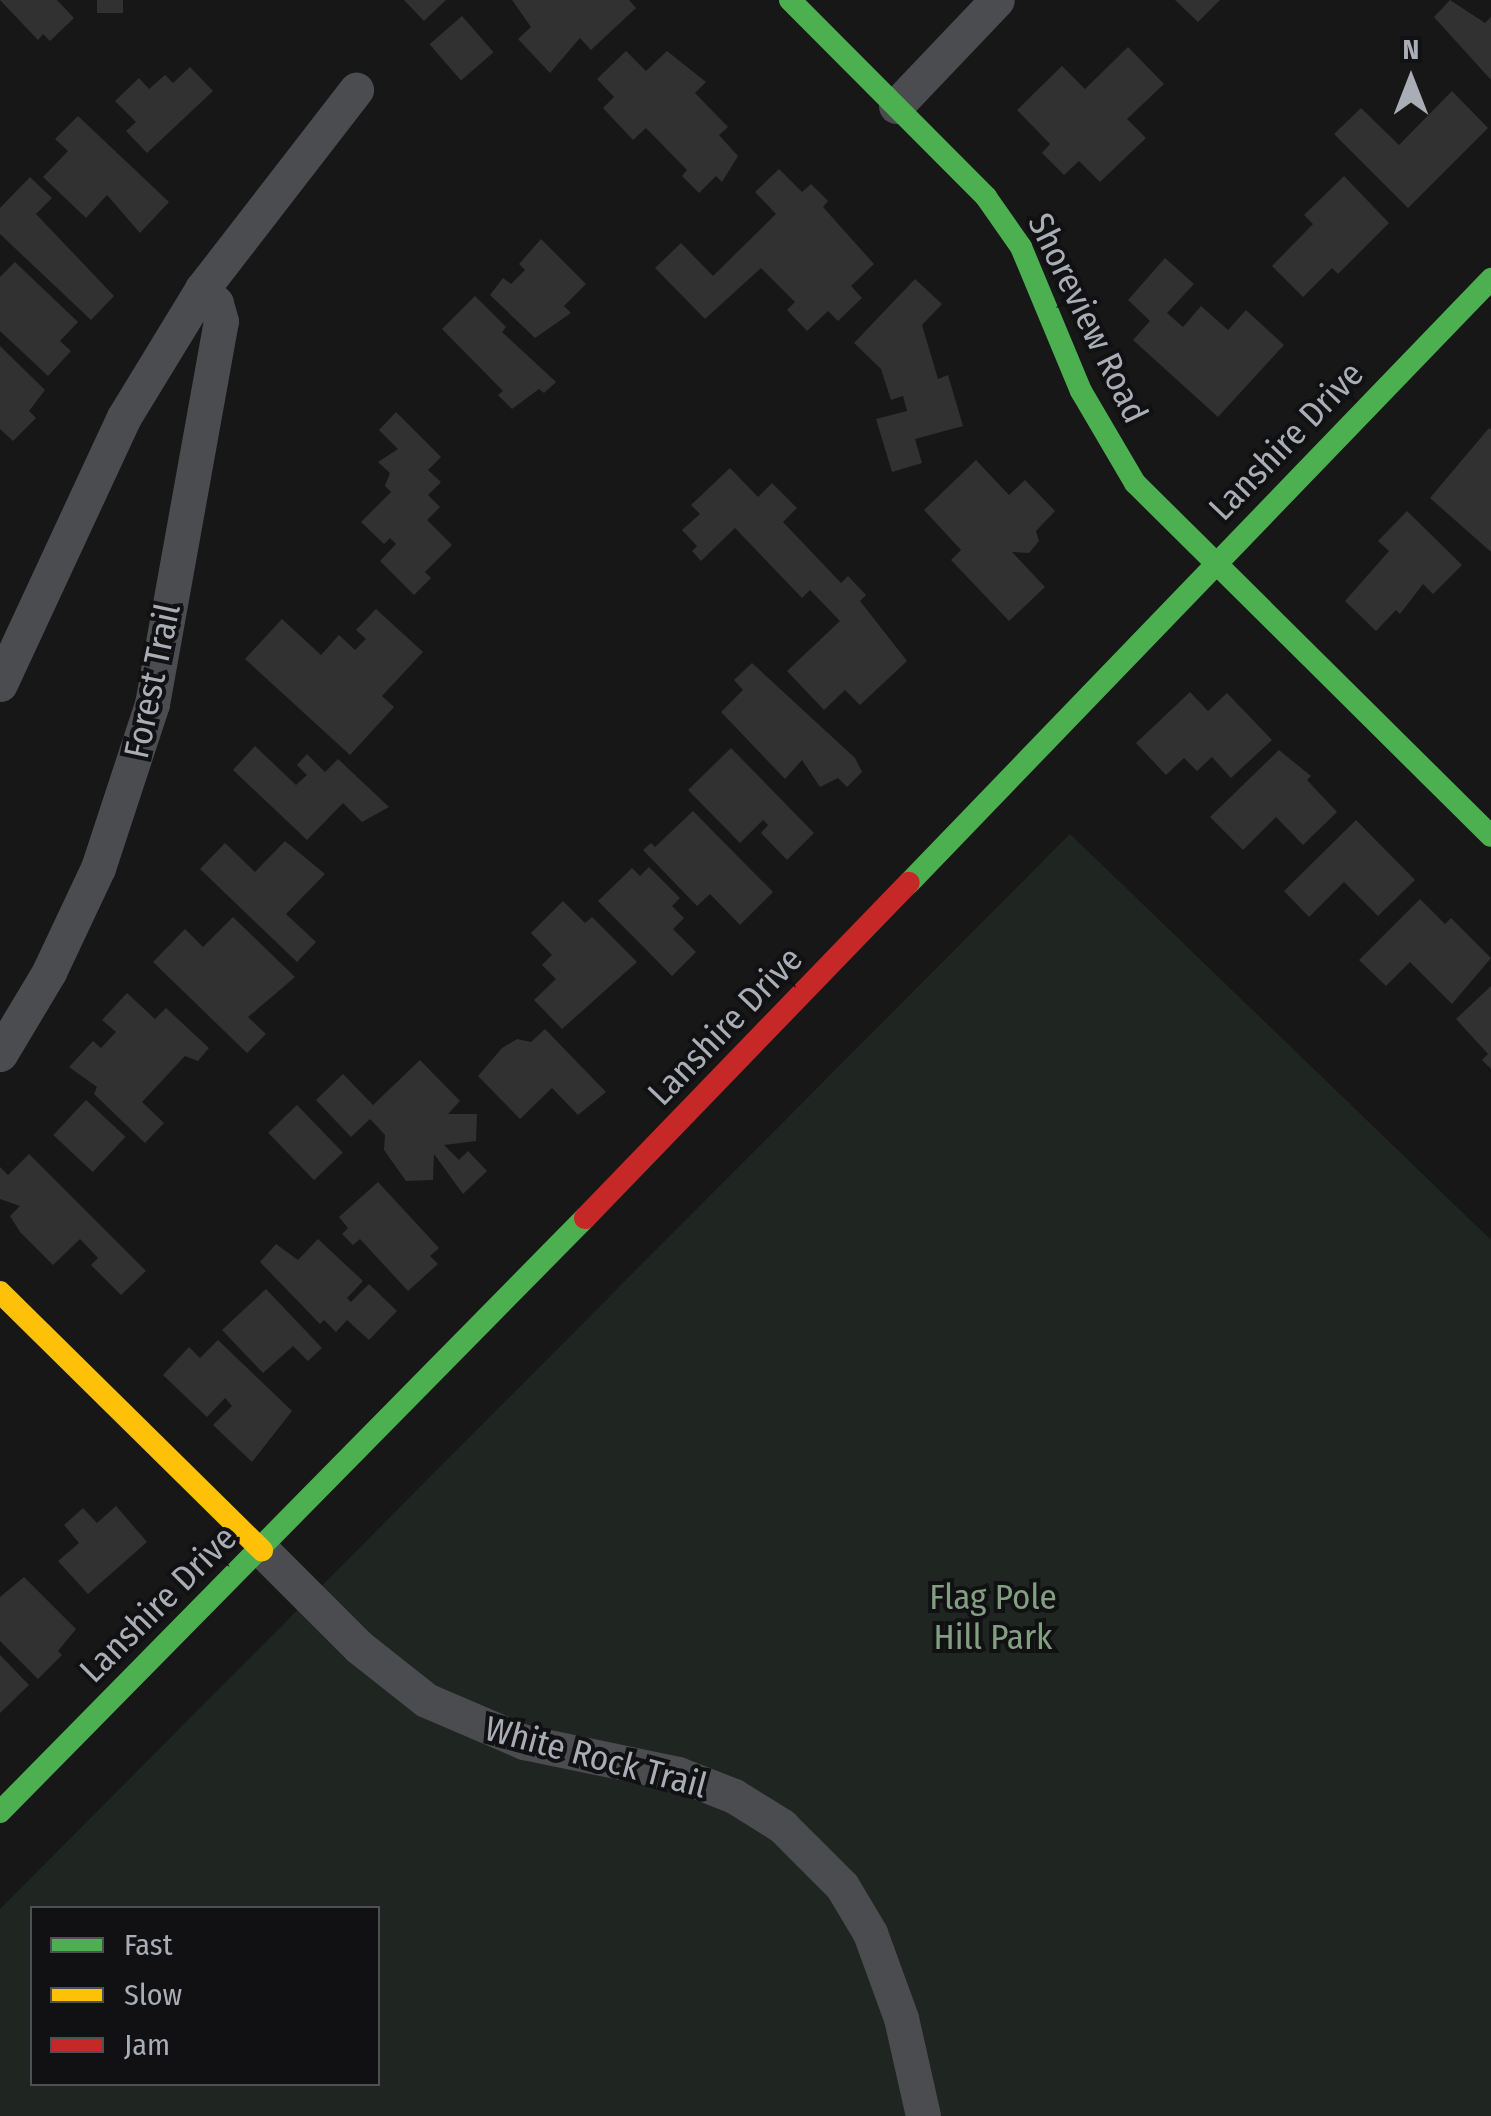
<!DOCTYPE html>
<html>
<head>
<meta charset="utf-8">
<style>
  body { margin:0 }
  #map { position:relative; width:1491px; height:2116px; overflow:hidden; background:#171717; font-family:"Fira Sans Condensed",sans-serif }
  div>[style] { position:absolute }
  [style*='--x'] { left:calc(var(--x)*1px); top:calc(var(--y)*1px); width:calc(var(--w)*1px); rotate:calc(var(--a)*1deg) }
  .green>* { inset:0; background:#1f2520 }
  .building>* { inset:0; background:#313132; transform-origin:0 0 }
  .street>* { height:35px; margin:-17.5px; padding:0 17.5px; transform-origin:17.5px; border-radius:17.5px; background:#4b4c4f }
  .fast>* { height:22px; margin:-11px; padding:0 11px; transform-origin:11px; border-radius:11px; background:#4caf50 }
  .slow>* { height:22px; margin:-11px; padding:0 11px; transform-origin:11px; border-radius:11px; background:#ffc107 }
  .jam>* { height:22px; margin:-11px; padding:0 11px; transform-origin:11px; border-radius:11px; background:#c62828 }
  span { translate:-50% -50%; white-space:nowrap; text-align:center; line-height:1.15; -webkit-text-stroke:8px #111113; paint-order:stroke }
  .street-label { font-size:35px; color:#a9aeb6 }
  .park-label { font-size:35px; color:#839f82 }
  .legend { position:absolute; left:30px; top:1906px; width:350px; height:180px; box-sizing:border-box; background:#111113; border:2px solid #4e5054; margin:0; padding:12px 18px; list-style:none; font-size:30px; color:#a9aeb6 }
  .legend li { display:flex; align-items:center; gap:20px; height:50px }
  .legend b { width:50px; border:2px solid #4e5054 }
  .north { position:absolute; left:1361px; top:30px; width:100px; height:100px; -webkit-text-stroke:8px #111113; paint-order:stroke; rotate:0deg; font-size:28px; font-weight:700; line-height:40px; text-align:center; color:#a9aeb6 }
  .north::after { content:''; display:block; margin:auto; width:35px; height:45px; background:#a9aeb6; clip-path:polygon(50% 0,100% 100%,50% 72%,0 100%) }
</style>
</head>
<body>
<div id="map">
  <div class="green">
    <div style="clip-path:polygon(evenodd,1070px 834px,1491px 1240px,1491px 2116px,0 2116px,0 1909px,1070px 834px,32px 1908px,378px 1908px,378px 2084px,32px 2084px,32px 1908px)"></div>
  </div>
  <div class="building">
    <div style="clip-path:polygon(0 0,57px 0,74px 18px,50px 41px,43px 34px,38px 40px)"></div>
    <div style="left:97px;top:0;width:26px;height:13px"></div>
    <div style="clip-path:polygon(404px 0,446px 0,424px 21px)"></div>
    <div style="clip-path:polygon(512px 0,629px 0,636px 8px,591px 50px,580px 38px,550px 73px,518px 39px,531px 27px)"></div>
    <div style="clip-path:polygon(1175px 0,1220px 0,1198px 22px)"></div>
    <div style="clip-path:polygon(1450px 0,1485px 23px,1491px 17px,1491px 80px,1434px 17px)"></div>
    <div style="left:462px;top:16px;width:48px;height:43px;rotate:49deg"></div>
    <div style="clip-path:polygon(1128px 47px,1164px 84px,1127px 119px,1146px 138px,1100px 182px,1079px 161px,1064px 175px,1042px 153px,1050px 144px,1017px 110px,1062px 66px,1085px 89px)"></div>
    <div style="clip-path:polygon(626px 51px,646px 71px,667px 51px,706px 82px,695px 93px,728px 127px,719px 135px,738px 156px,722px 182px,716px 176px,699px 193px,682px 176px,687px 170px,646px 128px,633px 140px,603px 108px,614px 97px,597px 79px)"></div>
    <div style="clip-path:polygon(190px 67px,213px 91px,147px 153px,126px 131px,136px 122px,115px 101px,139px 78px,149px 89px,165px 75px,173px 83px)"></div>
    <div style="clip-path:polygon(1452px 91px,1488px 128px,1408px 208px,1334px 134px,1361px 108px,1399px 145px)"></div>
    <div style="clip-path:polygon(78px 116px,169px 202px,140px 233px,107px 195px,86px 218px,43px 177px,68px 151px,55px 139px)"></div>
    <div style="clip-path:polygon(779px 169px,802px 192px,811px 184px,828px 201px,823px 207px,874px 264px,851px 286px,862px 298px,838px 321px,828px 311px,807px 331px,787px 310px,795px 302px,761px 268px,705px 319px,655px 268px,681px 243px,713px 276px,776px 214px,755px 192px)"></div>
    <div style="clip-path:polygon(1344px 176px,1389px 223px,1338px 274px,1332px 268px,1303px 297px,1272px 266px,1313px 224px,1304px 215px)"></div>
    <div style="clip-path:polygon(30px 177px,52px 198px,36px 214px,114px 296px,91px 320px,0 234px,0 208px)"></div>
    <div style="clip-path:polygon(541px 239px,586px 284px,564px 306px,571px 313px,535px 338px,490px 295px,503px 278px,511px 284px,525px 270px,519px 264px)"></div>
    <div style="clip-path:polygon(1165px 258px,1194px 284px,1167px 313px,1183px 327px,1201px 306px,1228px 330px,1246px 310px,1284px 345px,1218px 417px,1133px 340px,1150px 321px,1128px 300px)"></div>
    <div style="clip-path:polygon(15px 262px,78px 322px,60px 341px,71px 351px,48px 376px,0 331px,0 277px)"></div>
    <div style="clip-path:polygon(915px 279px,942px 304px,922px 325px,938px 379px,948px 375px,963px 426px,915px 439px,922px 463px,892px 472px,876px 419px,907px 411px,903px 396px,891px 400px,881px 369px,854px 343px)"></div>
    <div style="clip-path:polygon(475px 296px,506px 327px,502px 332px,556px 382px,544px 393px,539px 389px,512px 409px,498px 395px,503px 391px,442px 329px)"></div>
    <div style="clip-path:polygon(0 346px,45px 390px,29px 411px,36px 418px,13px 441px,0 429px)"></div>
    <div style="clip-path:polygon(396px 412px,441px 457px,428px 470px,441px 482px,428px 495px,440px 507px,427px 520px,452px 545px,425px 572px,431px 578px,414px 595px,380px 561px,396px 544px,390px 538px,384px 544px,361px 522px,391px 492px,385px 486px,390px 473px,378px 462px,398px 449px,379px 430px)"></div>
    <div style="clip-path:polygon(1489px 428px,1491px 430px,1491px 552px,1430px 498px)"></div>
    <div style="clip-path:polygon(976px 460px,1009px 495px,1025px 480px,1055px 511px,1036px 531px,1039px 541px,1029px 553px,1012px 552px,1045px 587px,1009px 621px,951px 560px,961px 550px,924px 510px)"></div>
    <div style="clip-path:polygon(730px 468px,758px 497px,772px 483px,797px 508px,783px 522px,841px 583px,848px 576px,866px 595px,860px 601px,907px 661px,860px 705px,845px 690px,824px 710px,787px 671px,840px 621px,810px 590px,802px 598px,735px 528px,701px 561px,692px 551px,697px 546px,682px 530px,700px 514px,691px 505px)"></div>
    <div style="clip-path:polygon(1407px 511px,1462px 565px,1433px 594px,1423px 584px,1400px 614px,1396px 610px,1376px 631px,1345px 601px,1389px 551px,1378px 541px)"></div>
    <div style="clip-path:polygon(376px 609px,423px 652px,382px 696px,394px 707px,350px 755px,245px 659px,282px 619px,321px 655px,339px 635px,355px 650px,366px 639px,356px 630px)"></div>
    <div style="clip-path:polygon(752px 663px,855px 758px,862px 772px,847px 787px,838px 778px,820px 787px,802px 760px,785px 779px,721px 712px,743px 690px,734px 680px)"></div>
    <div style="clip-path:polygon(1190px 692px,1208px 711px,1227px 693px,1272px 740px,1231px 778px,1212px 757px,1197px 771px,1184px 758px,1166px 775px,1136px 743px)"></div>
    <div style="clip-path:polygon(255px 746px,296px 785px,307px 775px,297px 765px,307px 754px,325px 772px,338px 759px,389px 807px,362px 822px,343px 803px,307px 840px,233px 770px)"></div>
    <div style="clip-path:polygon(731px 748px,814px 833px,787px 860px,761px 833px,768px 825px,763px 820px,740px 843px,688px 790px)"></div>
    <div style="clip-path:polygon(1279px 750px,1311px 776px,1307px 780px,1337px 812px,1303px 845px,1276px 817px,1243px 850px,1210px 817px)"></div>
    <div style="clip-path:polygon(693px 811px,773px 892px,740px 925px,710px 894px,697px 906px,643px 850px,651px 843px,655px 847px)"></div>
    <div style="clip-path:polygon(1356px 820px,1415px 880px,1378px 916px,1344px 882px,1309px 917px,1284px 891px)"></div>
    <div style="clip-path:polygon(285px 841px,325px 874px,286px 914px,316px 942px,297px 962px,200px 869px,225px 843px,255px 872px)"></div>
    <div style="clip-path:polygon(649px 867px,680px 898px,672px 906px,684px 918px,673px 929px,696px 952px,672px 976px,598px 901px,632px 868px,640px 876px)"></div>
    <div style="clip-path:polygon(1420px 899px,1445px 924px,1451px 918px,1491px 958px,1452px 1004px,1410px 962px,1386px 986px,1359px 960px)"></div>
    <div style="clip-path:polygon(563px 901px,585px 923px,592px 917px,637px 962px,562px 1029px,534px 1000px,556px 979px,542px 965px,552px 955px,531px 933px)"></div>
    <div style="clip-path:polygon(233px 917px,295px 977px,248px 1017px,266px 1034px,247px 1053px,153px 962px,185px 929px,203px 947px)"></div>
    <div style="clip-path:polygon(1491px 986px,1491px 1069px,1482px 1060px,1488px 1054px,1456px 1019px)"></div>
    <div style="clip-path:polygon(127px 993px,155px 1019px,166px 1008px,209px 1048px,198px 1061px,185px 1056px,142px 1102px,164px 1123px,145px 1143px,94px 1094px,97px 1087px,69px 1067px,93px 1041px,101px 1048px,116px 1032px,102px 1020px)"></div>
    <div style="clip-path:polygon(545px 1029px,606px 1092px,578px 1115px,552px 1088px,520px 1119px,478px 1076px,502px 1048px,517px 1039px,531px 1042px)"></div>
    <div style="clip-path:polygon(420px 1060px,460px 1101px,448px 1114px,477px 1114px,476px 1141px,444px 1145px,459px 1160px,468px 1151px,487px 1171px,463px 1194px,434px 1154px,433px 1180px,406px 1181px,384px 1150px,385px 1135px,370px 1119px,351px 1137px,316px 1100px,343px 1074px,373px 1105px)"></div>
    <div style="left:86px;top:1100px;width:54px;height:48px;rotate:43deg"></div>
    <div style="left:297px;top:1105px;width:66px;height:40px;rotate:46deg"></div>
    <div style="clip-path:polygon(29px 1154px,146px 1271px,121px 1295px,91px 1265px,98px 1258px,80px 1239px,53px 1265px,20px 1232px,10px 1216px,20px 1206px,0 1199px,0 1167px,8px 1175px)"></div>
    <div style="clip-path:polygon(378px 1182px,439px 1248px,430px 1256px,438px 1264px,408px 1291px,360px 1239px,353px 1245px,342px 1234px,348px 1228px,339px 1217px)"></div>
    <div style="clip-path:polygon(318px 1239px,363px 1281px,347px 1298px,351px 1302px,369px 1284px,397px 1311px,369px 1340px,347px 1320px,336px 1332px,324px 1320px,320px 1324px,260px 1262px,276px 1244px,298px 1260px)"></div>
    <div style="clip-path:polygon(266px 1289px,322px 1348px,308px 1361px,293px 1346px,263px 1373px,222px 1330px)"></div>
    <div style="clip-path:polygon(218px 1340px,292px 1411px,252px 1462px,213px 1425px,232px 1406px,225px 1398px,207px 1417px,163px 1375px,189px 1347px,200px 1358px)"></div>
    <div style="clip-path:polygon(116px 1506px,147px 1542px,88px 1594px,58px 1561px,79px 1543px,64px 1525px,83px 1508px,97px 1523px)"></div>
    <div style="clip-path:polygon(24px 1577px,76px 1629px,58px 1651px,62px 1655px,38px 1679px,0 1641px,0 1597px)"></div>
    <div style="clip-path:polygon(0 1655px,29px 1685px,0 1713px)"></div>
  </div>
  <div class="street">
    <div style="--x:896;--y:106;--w:146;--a:-46.4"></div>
    <div style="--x:0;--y:684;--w:294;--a:-65.1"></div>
    <div style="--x:124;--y:417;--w:150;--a:-58.6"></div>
    <div style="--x:202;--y:289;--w:252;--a:-52.3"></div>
    <div style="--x:0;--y:1054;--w:96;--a:-59.1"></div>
    <div style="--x:49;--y:972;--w:115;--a:-64.8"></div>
    <div style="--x:98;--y:868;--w:173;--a:-71.8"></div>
    <div style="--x:152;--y:704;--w:389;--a:-79.8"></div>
    <div style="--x:221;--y:321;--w:19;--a:-106"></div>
    <div style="--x:216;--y:303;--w:20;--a:-135"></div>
    <div style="--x:262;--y:1550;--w:137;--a:45"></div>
    <div style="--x:359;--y:1647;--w:85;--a:38.3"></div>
    <div style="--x:426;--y:1700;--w:107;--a:23.2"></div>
    <div style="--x:524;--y:1742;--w:157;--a:11.7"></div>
    <div style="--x:678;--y:1774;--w:60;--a:21.4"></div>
    <div style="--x:734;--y:1796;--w:57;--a:32"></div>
    <div style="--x:782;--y:1826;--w:85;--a:45"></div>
    <div style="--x:842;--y:1886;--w:55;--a:59.2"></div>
    <div style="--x:870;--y:1933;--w:90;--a:70"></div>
    <div style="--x:901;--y:2018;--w:100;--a:77.3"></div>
  </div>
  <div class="fast">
    <div style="--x:790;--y:0;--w:278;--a:45.1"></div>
    <div style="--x:986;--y:197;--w:61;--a:55"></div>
    <div style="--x:1021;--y:247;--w:156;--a:67.4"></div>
    <div style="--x:1081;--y:391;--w:107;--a:59.6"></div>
    <div style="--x:1135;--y:483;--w:501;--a:44.76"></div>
    <div style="--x:909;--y:883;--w:839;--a:-46.06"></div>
    <div style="--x:0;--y:1812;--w:834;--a:-45.44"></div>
  </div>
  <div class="slow">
    <div style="--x:0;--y:1292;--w:368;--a:44.6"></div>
  </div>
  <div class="jam">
    <div style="--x:585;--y:1218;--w:466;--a:-46"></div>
  </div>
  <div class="street-label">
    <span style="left:1088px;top:318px;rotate:64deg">Shoreview Road</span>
    <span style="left:1286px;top:441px;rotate:-46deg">Lanshire Drive</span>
    <span style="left:152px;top:681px;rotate:-78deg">Forest Trail</span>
    <span style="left:725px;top:1026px;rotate:-46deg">Lanshire Drive</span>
    <span style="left:158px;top:1604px;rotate:-45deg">Lanshire Drive</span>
    <span style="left:596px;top:1757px;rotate:15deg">White Rock Trail</span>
  </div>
  <div class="park-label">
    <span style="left:993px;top:1617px">Flag Pole<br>Hill Park</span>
  </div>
  <ul class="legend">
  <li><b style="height:12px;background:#4caf50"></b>Fast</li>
  <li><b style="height:12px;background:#ffc107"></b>Slow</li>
  <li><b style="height:12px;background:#c62828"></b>Jam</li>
  </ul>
  <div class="north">N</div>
</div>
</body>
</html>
